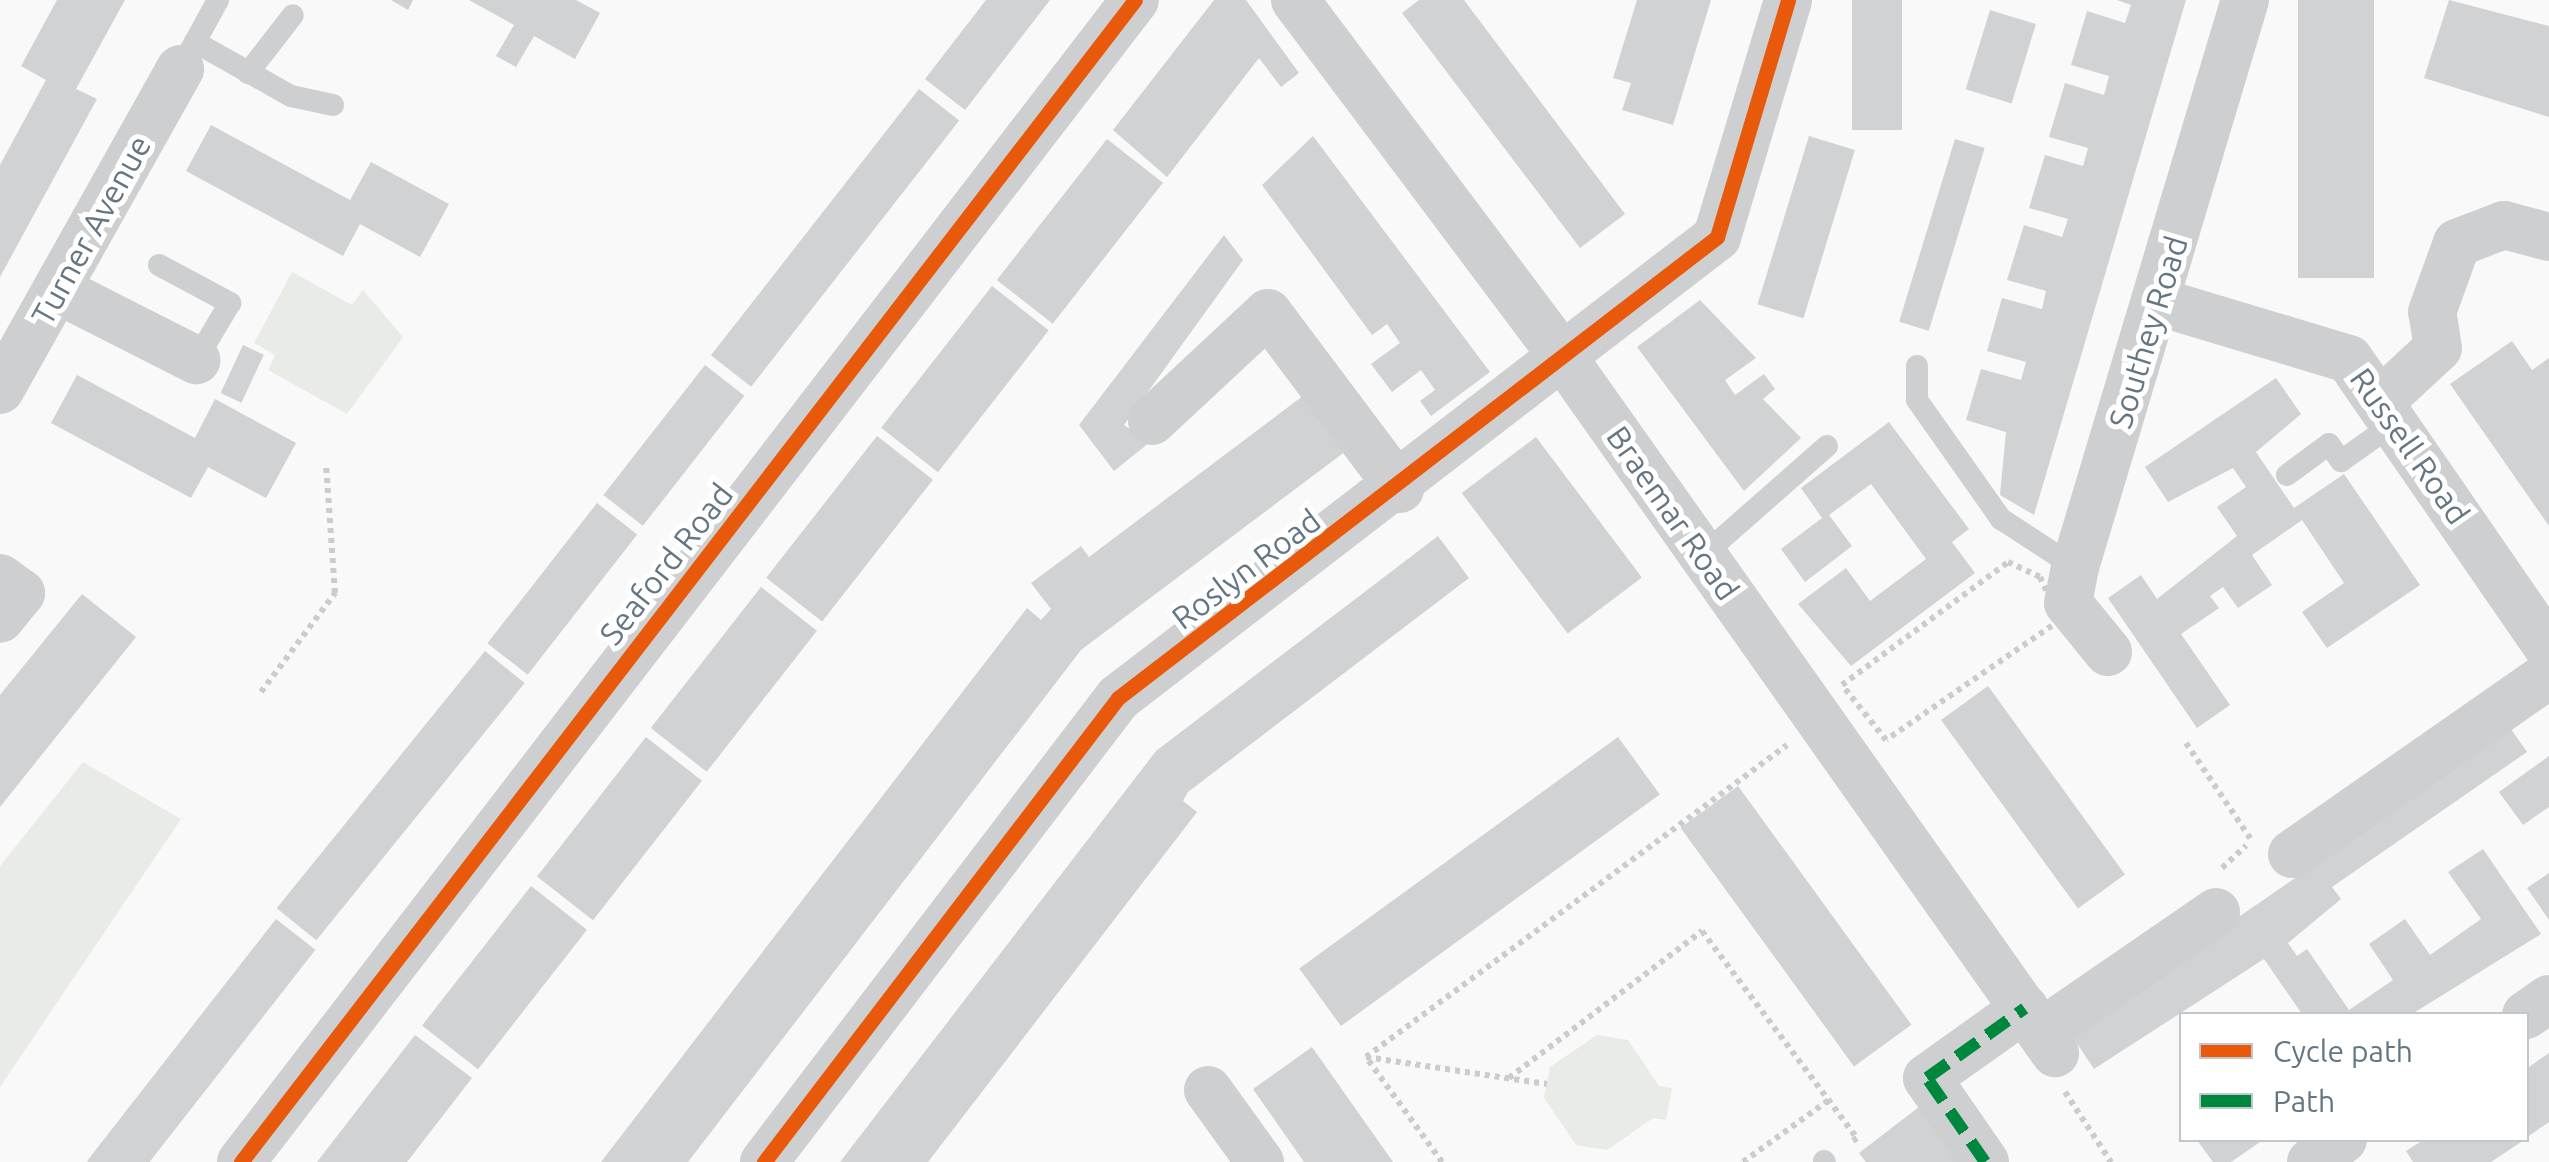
<!DOCTYPE html>
<html>
<head>
<meta charset="utf-8">
<style>
  body { margin:0 }
  #map { position:relative; width:2549px; height:1162px; overflow:hidden; background:#f9f9f9; font-family:Ubuntu,sans-serif }
  div>[style] { position:absolute }
  [style*='--x'] { left:calc(var(--x)*1px); top:calc(var(--y)*1px); width:calc(var(--w)*1px); rotate:calc(var(--a)*1deg) }
  .green>* { inset:0; background:#e8ebe6 }
  .building>* { inset:0; background:#d0d2d3; transform-origin:0 0 }
  .path>* { height:6px; margin-top:-3px; transform-origin:0; background:repeating-linear-gradient(90deg,#cbcccd 0 5px,transparent 0 10px) }
  .lane>* { height:22px; margin:-11px; padding:0 11px; transform-origin:11px; border-radius:11px; background:#cecfd0 }
  .street>* { height:48px; margin:-24px; padding:0 24px; transform-origin:24px; border-radius:24px; background:#cecfd0 }
  .quiet>* { height:12px; margin-top:-6px; transform-origin:0; background:repeating-linear-gradient(90deg,#00873e 0 25px,transparent 0 37px) }
  .cycleway>* { height:15px; margin:-7.5px; padding:0 7.5px; transform-origin:7.5px; border-radius:7.5px; background:#e8590c }
  span { translate:-50% -50%; white-space:nowrap; text-align:center; line-height:1.15; -webkit-text-stroke:10px #fff; paint-order:stroke }
  .street-label { font-size:32px; color:#657683 }
  .legend { position:absolute; left:2179px; top:1012px; width:350px; height:130px; box-sizing:border-box; background:#fff; border:2px solid #c1c8cd; margin:0; padding:12px 18px; list-style:none; font-size:30px; color:#657683 }
  .legend li { display:flex; align-items:center; gap:20px; height:50px }
  .legend b { width:50px; border:2px solid #c1c8cd }
</style>
</head>
<body>
<div id="map">
  <div class="green">
    <div style="clip-path:polygon(292px 272px,352px 305px,363px 290px,403px 337px,347px 414px,268px 370px,275px 355px,254px 343px)"></div>
    <div style="clip-path:polygon(83px 762px,181px 819px,0 1087px,0 866px)"></div>
    <div style="clip-path:polygon(1597px 1035px,1628px 1040px,1659px 1086px,1672px 1088px,1666px 1120px,1653px 1118px,1607px 1150px,1576px 1145px,1544px 1098px,1550px 1067px)"></div>
  </div>
  <div class="building">
    <div style="clip-path:polygon(57px 0,125px 0,76px 89px,97px 99px,0 277px,0 165px,46px 80px,21px 66px)"></div>
    <div style="clip-path:polygon(391px 0,413px 0,408px 10px)"></div>
    <div style="clip-path:polygon(469px 0,576px 0,600px 13px,575px 59px,534px 36px,516px 67px,496px 56px,514px 25px)"></div>
    <div style="clip-path:polygon(986px 0,1050px 0,965px 110px,925px 79px)"></div>
    <div style="clip-path:polygon(1214px 0,1246px 0,1299px 73px,1281px 87px,1259px 58px,1167px 177px,1113px 130px)"></div>
    <div style="clip-path:polygon(1419px 0,1464px 0,1625px 214px,1580px 248px,1402px 13px)"></div>
    <div style="clip-path:polygon(1637px 0,1711px 0,1673px 125px,1622px 110px,1631px 83px,1613px 78px)"></div>
    <div style="left:1852px;top:0;width:50px;height:130px"></div>
    <div style="clip-path:polygon(2117px 0,2186px 0,2034px 515px,2000px 495px,2006px 432px,1966px 420px,1981px 369px,2021px 380px,2026px 362px,1987px 351px,2002px 298px,2042px 309px,2046px 291px,2007px 280px,2024px 225px,2062px 237px,2068px 219px,2029px 208px,2045px 155px,2083px 166px,2088px 148px,2049px 137px,2065px 83px,2104px 95px,2109px 76px,2071px 65px,2087px 11px,2125px 23px,2131px 5px)"></div>
    <div style="left:2298px;top:0;width:76px;height:278px"></div>
    <div style="clip-path:polygon(2449px 0,2549px 26px,2549px 117px,2424px 78px)"></div>
    <div style="left:1990px;top:10px;width:48px;height:83px;rotate:17deg"></div>
    <div style="left:919px;top:89px;width:51px;height:338px;rotate:38deg"></div>
    <div style="clip-path:polygon(211px 125px,350px 200px,371px 162px,449px 204px,420px 257px,360px 224px,343px 256px,186px 171px)"></div>
    <div style="clip-path:polygon(1313px 136px,1490px 372px,1431px 416px,1420px 401px,1435px 390px,1421px 370px,1392px 392px,1371px 364px,1400px 343px,1387px 324px,1372px 335px,1262px 185px)"></div>
    <div style="left:1809px;top:136px;width:48px;height:176px;rotate:17deg"></div>
    <div style="left:1107px;top:139px;width:71px;height:179px;rotate:38deg"></div>
    <div style="left:1955px;top:139px;width:31px;height:191px;rotate:17deg"></div>
    <div style="clip-path:polygon(1224px 235px,1243px 260px,1124px 425px,1150px 442px,1114px 471px,1079px 425px)"></div>
    <div style="left:992px;top:286px;width:72px;height:180px;rotate:38deg"></div>
    <div style="clip-path:polygon(1700px 300px,1756px 358px,1725px 380px,1735px 395px,1764px 374px,1775px 389px,1763px 399px,1801px 438px,1744px 491px,1637px 347px)"></div>
    <div style="clip-path:polygon(2512px 341px,2532px 370px,2549px 358px,2549px 526px,2450px 384px)"></div>
    <div style="left:243px;top:345px;width:23px;height:53px;rotate:25deg"></div>
    <div style="left:705px;top:365px;width:50px;height:165px;rotate:38deg"></div>
    <div style="clip-path:polygon(77px 375px,195px 438px,215px 399px,296px 443px,266px 498px,208px 467px,191px 498px,51px 423px)"></div>
    <div style="clip-path:polygon(2276px 378px,2301px 414px,2256px 452px,2294px 508px,2344px 474px,2420px 585px,2327px 648px,2302px 612px,2344px 583px,2302px 520px,2252px 555px,2272px 585px,2238px 608px,2223px 587px,2210px 596px,2219px 608px,2181px 634px,2230px 705px,2197px 728px,2108px 598px,2141px 575px,2157px 599px,2237px 536px,2217px 507px,2246px 487px,2233px 468px,2168px 502px,2145px 467px)"></div>
    <div style="clip-path:polygon(1312px 389px,1354px 445px,1081px 650px,688px 1162px,601px 1162px,1027px 608px,1041px 620px,1051px 609px,1031px 583px,1081px 546px,1089px 557px)"></div>
    <div style="clip-path:polygon(1889px 422px,1969px 529px,1952px 542px,1975px 573px,1851px 666px,1798px 604px,1846px 568px,1870px 601px,1926px 559px,1871px 484px,1829px 515px,1852px 546px,1805px 582px,1781px 549px,1822px 518px,1801px 488px)"></div>
    <div style="left:877px;top:436px;width:71px;height:180px;rotate:38deg"></div>
    <div style="left:1536px;top:437px;width:176px;height:93px;rotate:53deg"></div>
    <div style="left:597px;top:503px;width:51px;height:178px;rotate:38deg"></div>
    <div style="clip-path:polygon(1438px 536px,1469px 578px,1188px 792px,1183px 801px,1197px 812px,928px 1162px,840px 1162px,1156px 751px)"></div>
    <div style="left:761px;top:587px;width:71px;height:179px;rotate:38deg"></div>
    <div style="clip-path:polygon(82px 594px,136px 637px,0 807px,0 695px)"></div>
    <div style="left:485px;top:651px;width:51px;height:331px;rotate:39deg"></div>
    <div style="left:1988px;top:686px;width:233px;height:58px;rotate:54deg"></div>
    <div style="clip-path:polygon(2502px 716px,2527px 752px,2332px 887px,2341px 899px,2288px 943px,2297px 956px,2307px 949px,2349px 1010px,2393px 980px,2369px 944px,2405px 919px,2430px 955px,2481px 919px,2448px 872px,2483px 849px,2541px 934px,2412px 1014px,2302px 1014px,2264px 959px,2094px 1069px,2070px 1033px,2317px 863px)"></div>
    <div style="left:646px;top:737px;width:71px;height:177px;rotate:38deg"></div>
    <div style="left:1618px;top:737px;width:71px;height:394px;rotate:54deg"></div>
    <div style="clip-path:polygon(2549px 756px,2549px 807px,2523px 825px,2499px 792px)"></div>
    <div style="left:1738px;top:786px;width:295px;height:71px;rotate:54deg"></div>
    <div style="clip-path:polygon(2549px 873px,2549px 920px,2527px 888px)"></div>
    <div style="left:531px;top:886px;width:71px;height:177px;rotate:38deg"></div>
    <div style="left:276px;top:919px;width:50px;height:307px;rotate:38deg"></div>
    <div style="clip-path:polygon(415px 1035px,472px 1078px,407px 1162px,317px 1162px)"></div>
    <div style="clip-path:polygon(1312px 1047px,1393px 1162px,1304px 1162px,1253px 1089px)"></div>
    <div style="clip-path:polygon(2549px 1053px,2549px 1122px,2526px 1138px,2526px 1069px)"></div>
    <div style="clip-path:polygon(1919px 1107px,1960px 1162px,1866px 1162px,1859px 1153px)"></div>
    <div style="clip-path:polygon(2197px 1140px,2263px 1140px,2231px 1162px,2213px 1162px)"></div>
    <div style="clip-path:polygon(2423px 1140px,2524px 1140px,2491px 1162px,2413px 1162px,2406px 1151px)"></div>
  </div>
  <div class="path">
    <div style="--x:2008;--y:562;--w:35;--a:25"></div>
    <div style="--x:2040;--y:577;--w:47;--a:65.1"></div>
    <div style="--x:2060;--y:620;--w:211;--a:145.4"></div>
    <div style="--x:1886;--y:740;--w:70;--a:-128.7"></div>
    <div style="--x:1842;--y:685;--w:207;--a:-36.5"></div>
    <div style="--x:261;--y:692;--w:124;--a:-53.2"></div>
    <div style="--x:335;--y:593;--w:130;--a:-94"></div>
    <div style="--x:2186;--y:743;--w:115;--a:56"></div>
    <div style="--x:2222;--y:868;--w:33;--a:-43"></div>
    <div style="--x:1366;--y:1057;--w:183;--a:8.5"></div>
    <div style="--x:1509;--y:1078;--w:243;--a:-37.3"></div>
    <div style="--x:1702;--y:931;--w:259;--a:53.2"></div>
    <div style="--x:1857;--y:1138;--w:9;--a:144"></div>
    <div style="--x:2065;--y:1092;--w:84;--a:56.7"></div>
    <div style="--x:1442;--y:1162;--w:130;--a:-125.9"></div>
    <div style="--x:1366;--y:1057;--w:524;--a:-36.54"></div>
    <div style="--x:1743;--y:1162;--w:106;--a:-35.8"></div>
  </div>
  <div class="lane">
    <div style="--x:195;--y:42;--w:48;--a:-61.3"></div>
    <div style="--x:180;--y:69;--w:31;--a:-61"></div>
    <div style="--x:195;--y:42;--w:110;--a:29.4"></div>
    <div style="--x:291;--y:96;--w:43;--a:12.1"></div>
    <div style="--x:248;--y:73;--w:73;--a:-52.2"></div>
    <div style="--x:159;--y:265;--w:81;--a:28.2"></div>
    <div style="--x:230;--y:303;--w:66;--a:120.8"></div>
    <div style="--x:1917;--y:366;--w:34;--a:90"></div>
    <div style="--x:1917;--y:400;--w:146;--a:54.8"></div>
    <div style="--x:2001;--y:519;--w:88;--a:33"></div>
    <div style="--x:2287;--y:475;--w:52;--a:-36.4"></div>
    <div style="--x:2329;--y:444;--w:21;--a:55"></div>
    <div style="--x:2341;--y:461;--w:67;--a:-35.3"></div>
    <div style="--x:1703;--y:555;--w:165;--a:-41.3"></div>
    <div style="--x:1824;--y:1161;--w:1;--a:45"></div>
  </div>
  <div class="street">
    <div style="--x:1295;--y:0;--w:450;--a:53.1"></div>
    <div style="--x:1565;--y:360;--w:849;--a:54.74"></div>
    <div style="--x:60;--y:291;--w:153;--a:26.9"></div>
    <div style="--x:2159;--y:302;--w:198;--a:16.7"></div>
    <div style="--x:2349;--y:359;--w:352;--a:55.4"></div>
    <div style="--x:0;--y:390;--w:368;--a:-60.7"></div>
    <div style="--x:2382;--y:400;--w:76;--a:-42.9"></div>
    <div style="--x:2438;--y:348;--w:36;--a:-99"></div>
    <div style="--x:2432;--y:312;--w:73;--a:-70.1"></div>
    <div style="--x:2457;--y:243;--w:50;--a:-21"></div>
    <div style="--x:2504;--y:225;--w:47;--a:14.9"></div>
    <div style="--x:1152;--y:421;--w:158;--a:-43"></div>
    <div style="--x:1268;--y:313;--w:220;--a:53.1"></div>
    <div style="--x:0;--y:578;--w:26;--a:36"></div>
    <div style="--x:21;--y:593;--w:33;--a:129"></div>
    <div style="--x:2108;--y:652;--w:63;--a:-129.2"></div>
    <div style="--x:2068;--y:603;--w:37;--a:-79"></div>
    <div style="--x:2075;--y:567;--w:592;--a:-73.31"></div>
    <div style="--x:2292;--y:854;--w:313;--a:-34.9"></div>
    <div style="--x:2526;--y:1015;--w:28;--a:-35"></div>
    <div style="--x:2043;--y:1031;--w:210;--a:-34.5"></div>
    <div style="--x:1208;--y:1090;--w:89;--a:54.2"></div>
    <div style="--x:241;--y:1162;--w:1466;--a:-52.43"></div>
    <div style="--x:764;--y:1162;--w:584;--a:-52.66"></div>
    <div style="--x:1118;--y:698;--w:756;--a:-37.58"></div>
    <div style="--x:1717;--y:237;--w:247;--a:-73.3"></div>
    <div style="--x:1985;--y:1162;--w:102;--a:-124.6"></div>
    <div style="--x:1927;--y:1078;--w:120;--a:-35.5"></div>
    <div style="--x:2311;--y:1162;--w:39;--a:-35"></div>
  </div>
  <div class="quiet">
    <div style="--x:1985;--y:1162;--w:102;--a:-124.6"></div>
    <div style="--x:1927;--y:1078;--w:120;--a:-35.5"></div>
  </div>
  <div class="cycleway">
    <div style="--x:241;--y:1162;--w:1466;--a:-52.43"></div>
    <div style="--x:764;--y:1162;--w:584;--a:-52.66"></div>
    <div style="--x:1118;--y:698;--w:756;--a:-37.58"></div>
    <div style="--x:1717;--y:237;--w:247;--a:-73.3"></div>
  </div>
  <div class="street-label">
    <span style="left:91px;top:230px;rotate:-61deg">Turner Avenue</span>
    <span style="left:2148px;top:332px;rotate:-73deg">Southey Road</span>
    <span style="left:2410px;top:446px;rotate:55deg">Russell Road</span>
    <span style="left:1673px;top:513px;rotate:55deg">Braemar Road</span>
    <span style="left:666px;top:564px;rotate:-52deg">Seaford Road</span>
    <span style="left:1246px;top:569px;rotate:-37deg">Roslyn Road</span>
  </div>
  <ul class="legend">
  <li><b style="height:12px;background:#e8590c"></b>Cycle path</li>
  <li><b style="height:12px;background:#00873e"></b>Path</li>
  </ul>
</div>
</body>
</html>
